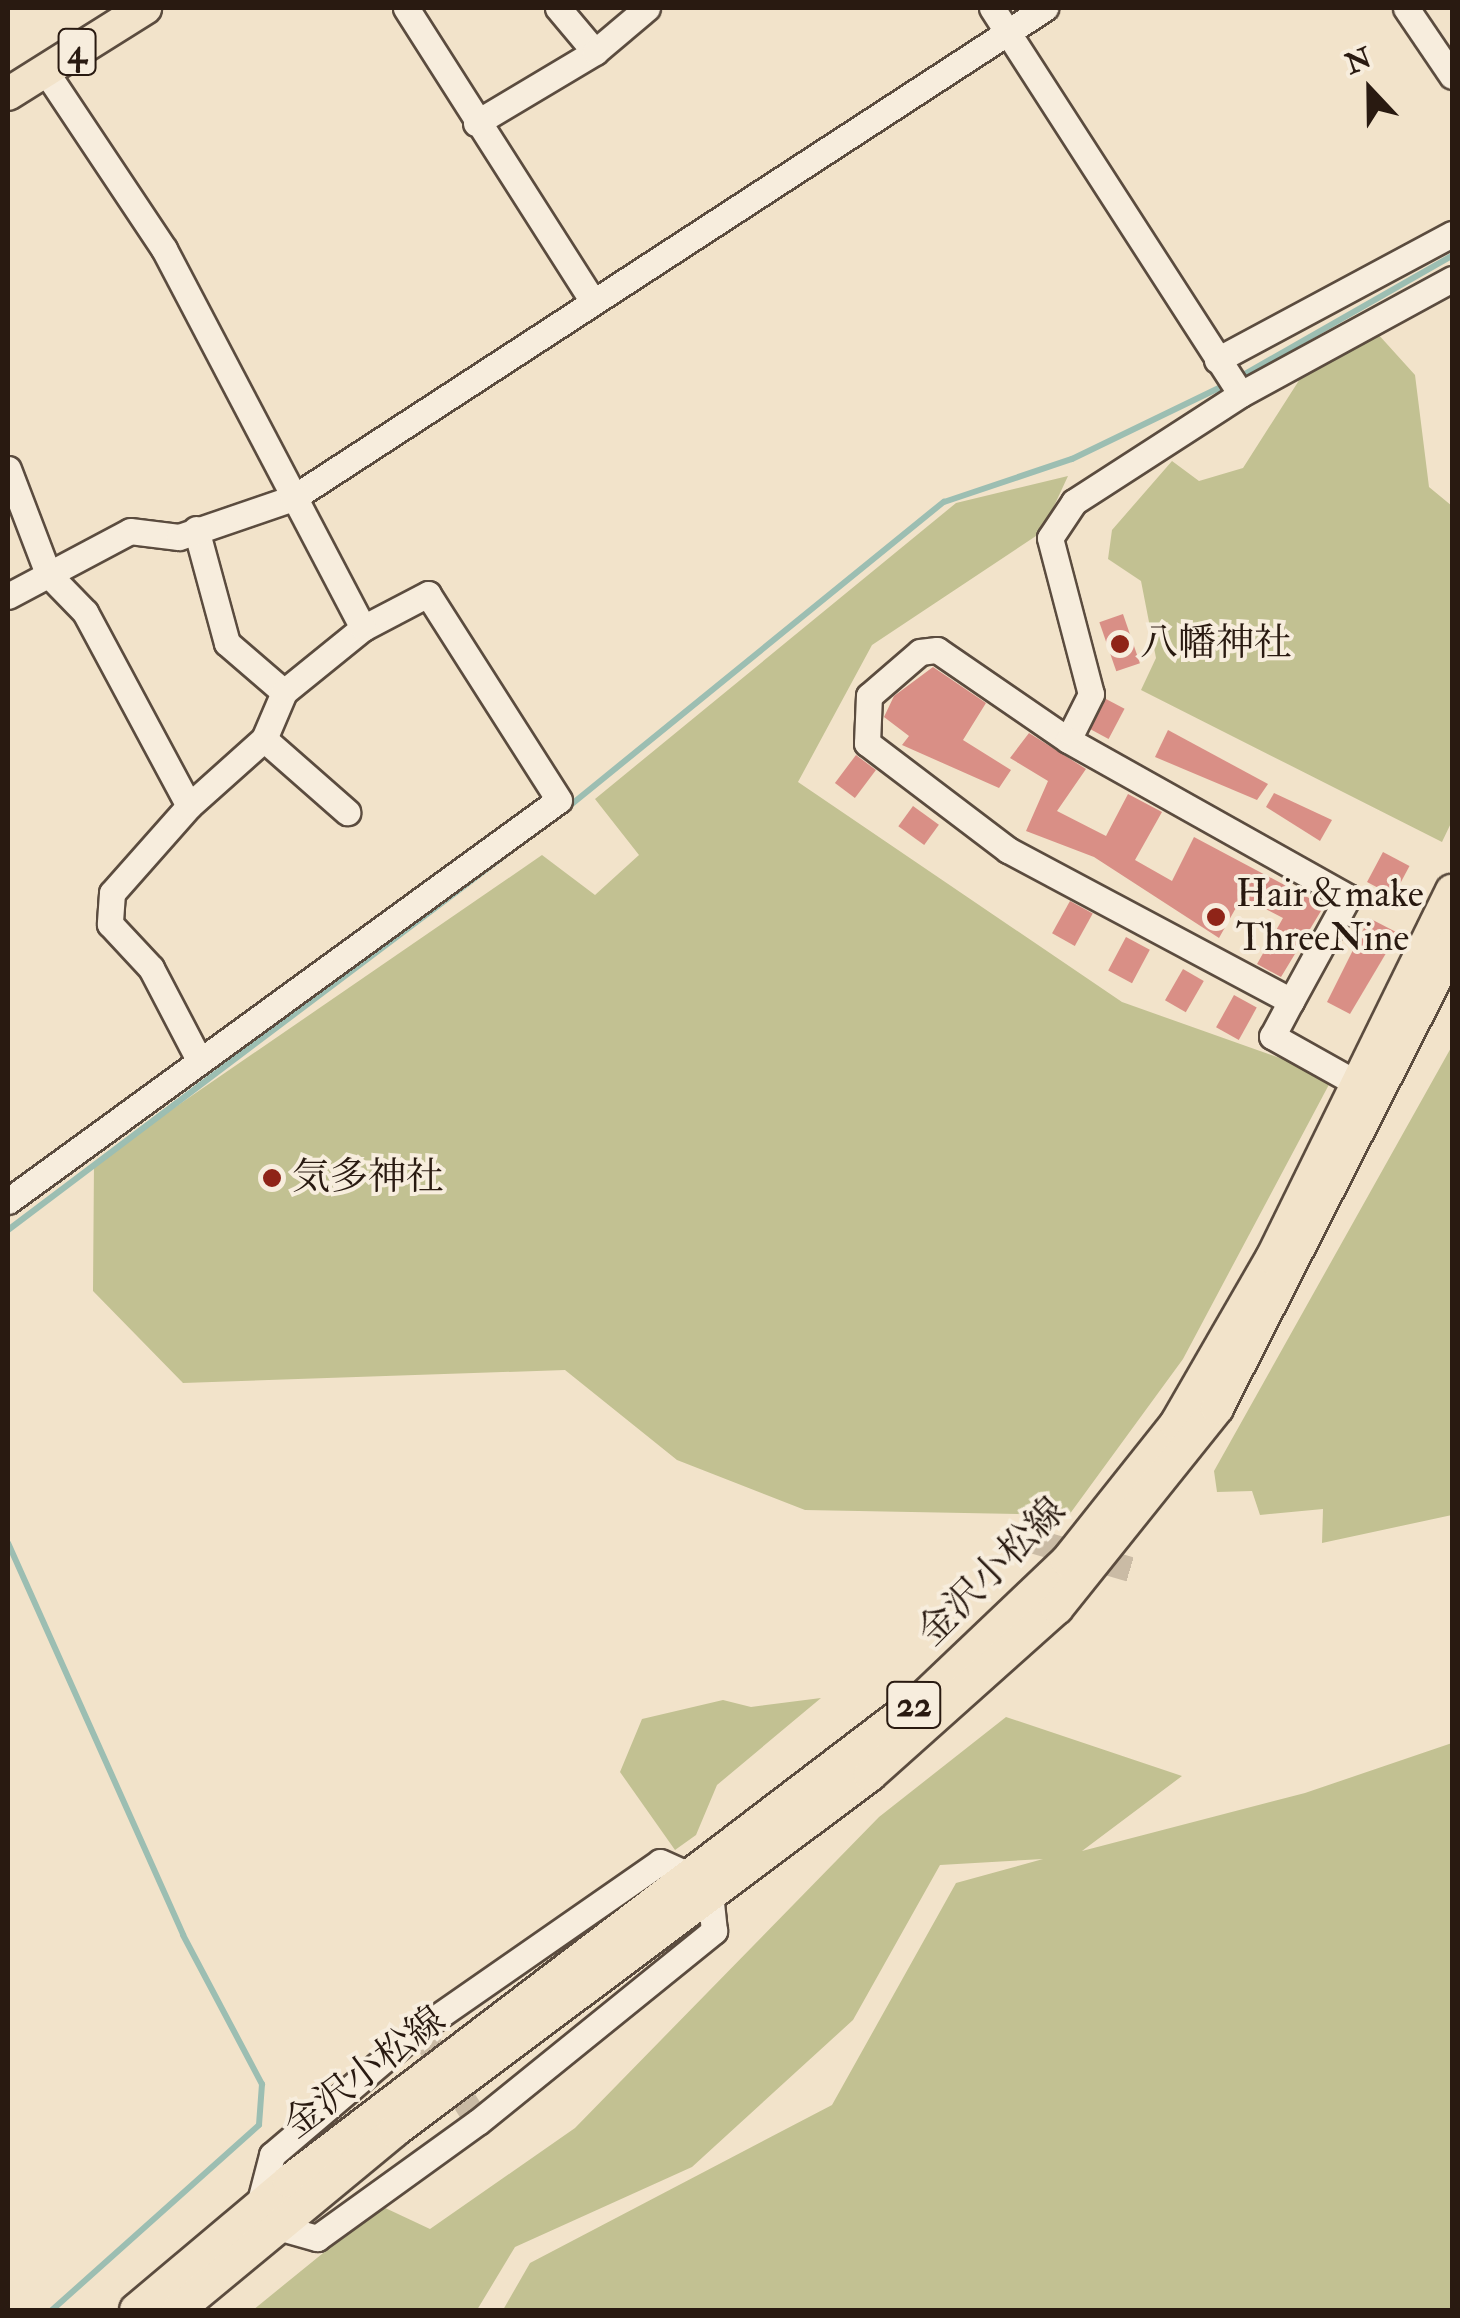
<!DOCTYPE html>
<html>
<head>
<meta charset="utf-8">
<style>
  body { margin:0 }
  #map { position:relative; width:1460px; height:2318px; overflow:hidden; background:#f2e3ca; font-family:"IM FELL Double Pica","Noto Serif JP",serif }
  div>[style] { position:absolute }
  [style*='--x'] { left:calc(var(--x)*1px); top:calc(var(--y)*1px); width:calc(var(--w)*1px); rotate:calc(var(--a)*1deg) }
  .green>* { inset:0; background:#c2c192 }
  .stream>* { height:6px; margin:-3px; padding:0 3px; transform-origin:3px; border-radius:3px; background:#9cbeb2 }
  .building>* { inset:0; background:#d98f86; transform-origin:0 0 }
  .minor-tunnel>* { height:25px; margin-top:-12.5px; transform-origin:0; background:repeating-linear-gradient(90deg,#cabba5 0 25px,transparent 0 37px) }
  .roads { filter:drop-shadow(2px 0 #5b4c3f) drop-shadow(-2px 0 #5b4c3f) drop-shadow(0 2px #5b4c3f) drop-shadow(0 -2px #5b4c3f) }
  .minor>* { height:25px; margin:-12.5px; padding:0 12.5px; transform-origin:12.5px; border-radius:12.5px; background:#f7eddd }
  .major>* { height:32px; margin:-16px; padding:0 16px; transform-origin:16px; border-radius:16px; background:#f2e3ca }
  .dots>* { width:28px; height:28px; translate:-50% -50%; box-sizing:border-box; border:5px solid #f7eddd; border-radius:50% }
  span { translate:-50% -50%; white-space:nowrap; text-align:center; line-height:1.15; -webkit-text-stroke:8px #f7eddd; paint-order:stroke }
  .shield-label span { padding:2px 8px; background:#f7eddd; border:2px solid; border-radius:8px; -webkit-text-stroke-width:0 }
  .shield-label { font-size:35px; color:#291a11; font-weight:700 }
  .poi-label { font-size:38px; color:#291a11 }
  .left { translate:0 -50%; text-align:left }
  .street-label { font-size:38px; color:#291a11 }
  .frame { position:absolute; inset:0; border:10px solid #291a11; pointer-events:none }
  .north { position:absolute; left:1320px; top:40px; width:100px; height:100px; -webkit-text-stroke:8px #f7eddd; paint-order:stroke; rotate:338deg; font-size:28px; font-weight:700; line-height:40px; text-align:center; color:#291a11 }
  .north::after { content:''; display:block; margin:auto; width:35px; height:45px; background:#291a11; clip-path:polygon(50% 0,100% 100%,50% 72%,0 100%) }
</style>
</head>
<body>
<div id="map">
  <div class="green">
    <div style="clip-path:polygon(1377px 333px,1415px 375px,1429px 487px,1452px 506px,1452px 821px,1442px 842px,1141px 690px,1156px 658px,1141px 581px,1108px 559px,1112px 530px,1172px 461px,1199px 481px,1243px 468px,1312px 360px)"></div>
    <div style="clip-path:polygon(1068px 476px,1042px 532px,872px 645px,798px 782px,1122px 1002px,1333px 1077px,1183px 1359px,1069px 1515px,805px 1510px,677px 1460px,565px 1370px,183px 1383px,93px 1291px,94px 1163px,542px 855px,595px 895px,639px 855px,595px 799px,956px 503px)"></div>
    <div style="clip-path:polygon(1452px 1046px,1452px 1515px,1322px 1543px,1323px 1509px,1260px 1515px,1252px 1491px,1217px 1492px,1214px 1471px)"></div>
    <div style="clip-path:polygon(821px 1698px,717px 1785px,696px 1835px,675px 1850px,620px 1772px,642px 1719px,723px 1700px,751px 1707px)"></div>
    <div style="clip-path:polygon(1006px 1717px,1182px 1776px,1082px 1851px,1305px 1793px,1452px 1743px,1452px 2310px,503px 2310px,530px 2263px,832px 2105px,956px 1883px,1043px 1859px,940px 1865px,853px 2020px,692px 2167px,515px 2247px,477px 2310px,253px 2310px,381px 2206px,430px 2229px,575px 2128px,879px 1817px)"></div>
  </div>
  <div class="stream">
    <div style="--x:1236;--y:379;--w:249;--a:-29.7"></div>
    <div style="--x:562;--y:812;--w:492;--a:-39.1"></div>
    <div style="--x:944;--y:502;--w:135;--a:-18.6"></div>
    <div style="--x:1072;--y:459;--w:170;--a:-25.8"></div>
    <div style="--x:8;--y:1230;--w:631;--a:-37.02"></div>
    <div style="--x:8;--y:1543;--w:429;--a:65.9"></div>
    <div style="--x:183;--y:1935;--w:169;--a:62.1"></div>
    <div style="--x:262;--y:2084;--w:41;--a:94.2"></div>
    <div style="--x:259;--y:2125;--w:278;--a:138.2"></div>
  </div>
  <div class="building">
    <div style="left:1123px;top:614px;width:52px;height:25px;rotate:71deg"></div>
    <div style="clip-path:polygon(933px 667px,986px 703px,963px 740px,1011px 770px,999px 788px,902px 745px,909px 736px,884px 717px,894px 696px)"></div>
    <div style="left:1106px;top:699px;width:21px;height:34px;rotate:28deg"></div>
    <div style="clip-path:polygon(1168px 730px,1268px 784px,1257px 800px,1155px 757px)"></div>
    <div style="clip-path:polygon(1029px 733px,1086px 769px,1057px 811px,1106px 836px,1128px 794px,1162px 812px,1135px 860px,1172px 881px,1194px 837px,1324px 906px,1281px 977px,1257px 964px,1283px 918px,1242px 897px,1219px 938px,1094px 857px,1026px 831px,1048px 781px,1010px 758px)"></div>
    <div style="left:856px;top:755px;width:25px;height:35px;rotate:37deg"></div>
    <div style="clip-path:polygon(1274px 793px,1332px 820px,1320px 841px,1266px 807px)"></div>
    <div style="left:913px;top:806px;width:32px;height:25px;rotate:36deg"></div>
    <div style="left:1383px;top:852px;width:30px;height:34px;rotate:28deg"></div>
    <div style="left:1070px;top:901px;width:26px;height:37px;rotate:29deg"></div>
    <div style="clip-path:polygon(1369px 918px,1398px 933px,1350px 1014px,1327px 1002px)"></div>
    <div style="left:1126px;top:937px;width:27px;height:38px;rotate:28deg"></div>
    <div style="left:1183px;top:969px;width:24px;height:36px;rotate:30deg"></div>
    <div style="left:1234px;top:995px;width:26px;height:37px;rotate:29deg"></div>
  </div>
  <div class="minor-tunnel">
    <div style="--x:1035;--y:1541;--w:103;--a:16.3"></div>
    <div style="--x:420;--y:2029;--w:110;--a:58.1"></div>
  </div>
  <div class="roads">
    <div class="minor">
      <div style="--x:406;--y:8;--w:348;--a:57.5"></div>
      <div style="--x:558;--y:8;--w:57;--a:49.9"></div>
      <div style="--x:992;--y:8;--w:459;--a:57.2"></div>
      <div style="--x:1241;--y:394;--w:199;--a:147.1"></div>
      <div style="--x:1074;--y:502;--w:43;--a:123.7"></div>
      <div style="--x:1050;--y:538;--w:161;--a:75.3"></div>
      <div style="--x:1091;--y:694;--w:51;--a:116.6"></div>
      <div style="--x:1406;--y:8;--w:82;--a:55.9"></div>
      <div style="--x:476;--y:123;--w:139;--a:-30.8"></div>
      <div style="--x:595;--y:52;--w:68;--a:-40.2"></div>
      <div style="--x:1217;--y:360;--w:267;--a:-28.2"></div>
      <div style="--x:1241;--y:394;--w:240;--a:-28.6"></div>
      <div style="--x:8;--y:469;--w:112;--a:69.1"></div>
      <div style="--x:48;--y:574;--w:53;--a:45.8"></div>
      <div style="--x:85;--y:612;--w:220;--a:61.8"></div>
      <div style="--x:189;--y:806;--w:116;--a:131.5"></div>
      <div style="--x:112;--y:893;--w:31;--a:94"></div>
      <div style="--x:110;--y:924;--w:60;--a:47"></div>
      <div style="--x:151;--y:968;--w:104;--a:62.4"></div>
      <div style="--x:196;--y:529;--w:118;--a:74.8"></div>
      <div style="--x:227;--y:643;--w:75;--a:40.7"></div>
      <div style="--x:8;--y:596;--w:138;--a:-28"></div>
      <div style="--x:130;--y:531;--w:49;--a:7"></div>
      <div style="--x:179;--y:537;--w:120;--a:-18.9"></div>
      <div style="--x:293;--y:498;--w:898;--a:-33.09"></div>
      <div style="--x:264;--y:739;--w:111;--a:41.3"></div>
      <div style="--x:189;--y:806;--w:101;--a:-41.8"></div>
      <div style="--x:264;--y:739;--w:51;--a:-66.9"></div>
      <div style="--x:284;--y:692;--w:102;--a:-39"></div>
      <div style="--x:1291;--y:1001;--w:321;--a:-151.9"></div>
      <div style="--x:1008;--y:850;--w:177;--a:-142.8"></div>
      <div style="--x:867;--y:743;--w:47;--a:-87.6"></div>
      <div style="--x:869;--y:696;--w:67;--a:-40.8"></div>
      <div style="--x:920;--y:652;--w:17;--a:-7"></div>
      <div style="--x:937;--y:650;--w:159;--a:34.5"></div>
      <div style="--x:1068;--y:740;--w:321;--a:29.3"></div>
      <div style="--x:1348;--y:897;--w:119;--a:118.7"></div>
      <div style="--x:1291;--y:1001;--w:40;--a:118"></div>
      <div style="--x:1272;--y:1036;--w:96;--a:29.2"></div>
      <div style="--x:8;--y:1201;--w:681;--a:-36.05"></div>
      <div style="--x:559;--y:800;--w:244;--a:-122.5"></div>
      <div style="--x:428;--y:594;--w:73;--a:152.4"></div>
      <div style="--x:363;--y:628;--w:428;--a:-117.7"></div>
      <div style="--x:164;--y:249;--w:213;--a:-123.7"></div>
      <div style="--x:259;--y:2205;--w:52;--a:-75.4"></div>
      <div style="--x:272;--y:2155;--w:194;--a:-40.4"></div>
      <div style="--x:420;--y:2029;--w:292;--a:-34.8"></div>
      <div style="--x:660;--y:1862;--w:34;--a:24"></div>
      <div style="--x:274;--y:2226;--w:45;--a:15.6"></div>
      <div style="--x:317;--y:2238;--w:198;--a:-35.8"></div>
      <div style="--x:478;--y:2122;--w:304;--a:-39"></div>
      <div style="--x:714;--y:1931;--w:36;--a:-96"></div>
    </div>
    <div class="major">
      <div style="--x:8;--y:94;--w:162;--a:-32.1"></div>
      <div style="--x:136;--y:2310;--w:200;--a:-40.1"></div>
      <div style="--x:289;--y:2181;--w:798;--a:-37.31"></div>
      <div style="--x:924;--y:1697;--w:197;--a:-43.6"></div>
      <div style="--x:1067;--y:1561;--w:175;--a:-51.5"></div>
      <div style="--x:1176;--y:1424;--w:192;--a:-60"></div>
      <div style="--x:1272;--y:1258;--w:409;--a:-63.9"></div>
      <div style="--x:178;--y:2310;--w:281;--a:-39.6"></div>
      <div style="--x:394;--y:2131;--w:594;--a:-36.79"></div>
      <div style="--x:870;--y:1775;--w:251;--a:-41.8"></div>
      <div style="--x:1057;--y:1608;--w:256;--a:-51.3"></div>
      <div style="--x:1217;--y:1408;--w:518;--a:-63.04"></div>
    </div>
  </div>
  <div class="dots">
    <div style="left:1120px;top:644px;background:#8f2418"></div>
    <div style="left:1216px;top:917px;background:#8f2418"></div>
    <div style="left:272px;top:1178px;background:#8f2418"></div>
  </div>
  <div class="shield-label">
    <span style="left:77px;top:52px">4</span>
    <span style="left:914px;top:1705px">22</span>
  </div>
  <div class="poi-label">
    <span class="left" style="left:1140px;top:644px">八幡神社</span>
    <span class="left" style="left:1236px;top:917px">Hair＆make<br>ThreeNine</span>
    <span class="left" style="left:292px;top:1178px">気多神社</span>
  </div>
  <div class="street-label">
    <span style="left:992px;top:1572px;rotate:-45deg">金沢小松線</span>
    <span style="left:365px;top:2073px;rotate:-37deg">金沢小松線</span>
  </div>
  <div class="frame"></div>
  <div class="north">N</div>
</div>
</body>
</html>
